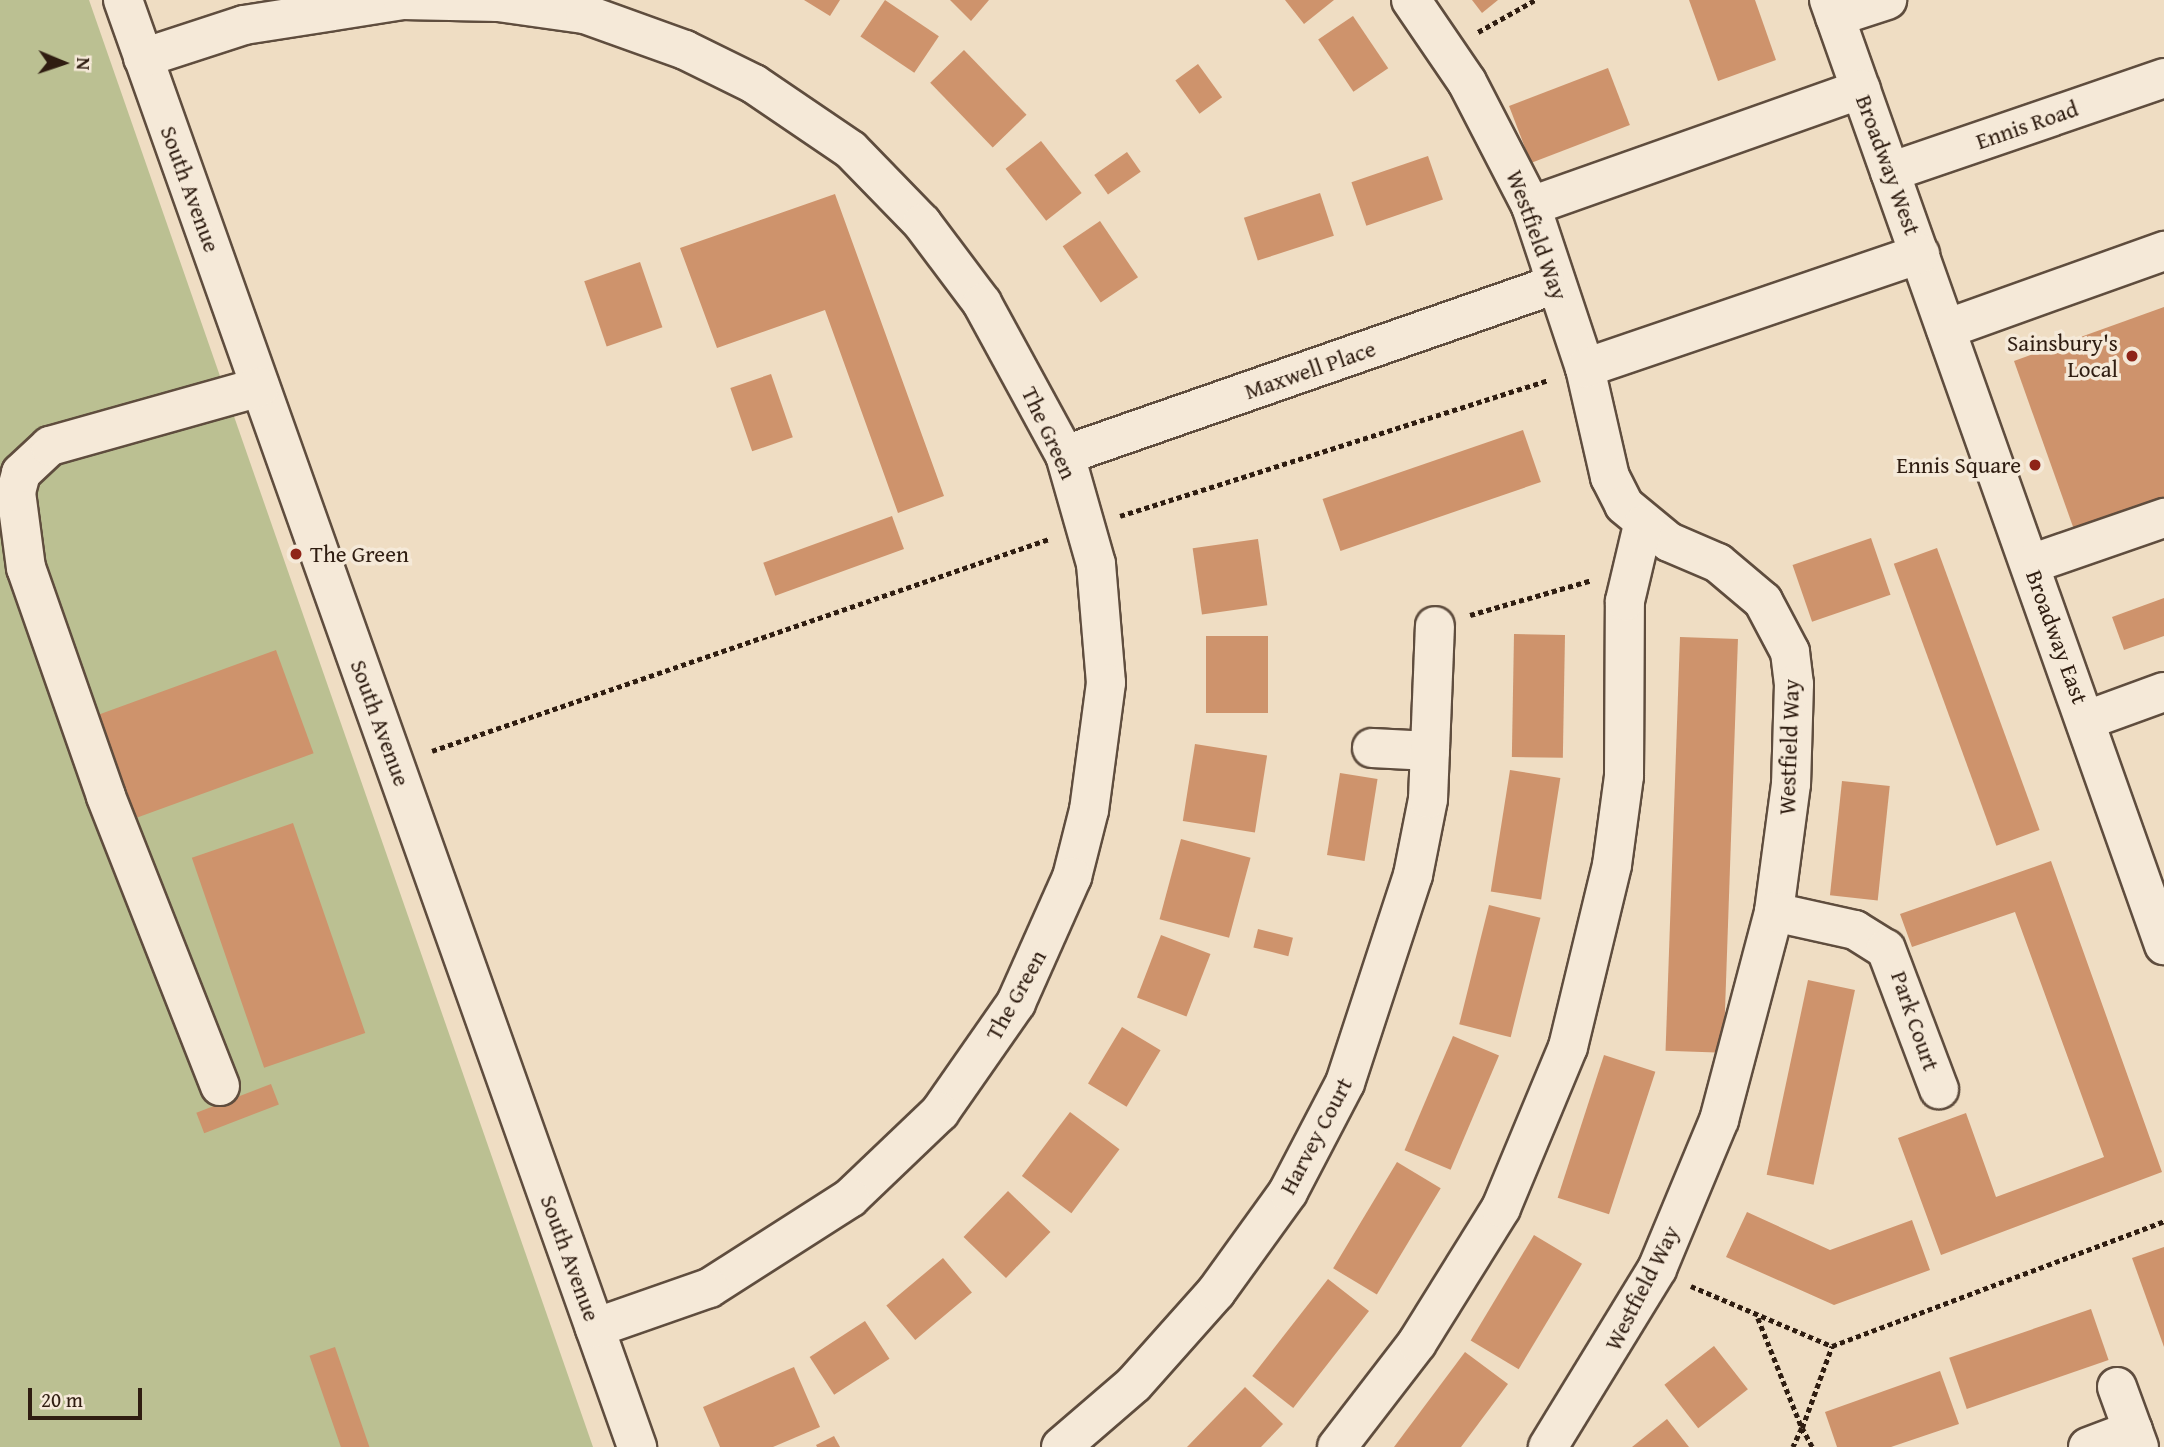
<!DOCTYPE html>
<html>
<head>
<meta charset="utf-8">
<style>
  body { margin:0 }
  #map { position:relative; width:2164px; height:1447px; overflow:hidden; background:#efddc3; font-family:"Gentium Book Plus",serif }
  div>[style] { position:absolute }
  [style*='--x'] { left:calc(var(--x)*1px); top:calc(var(--y)*1px); width:calc(var(--w)*1px); rotate:calc(var(--a)*1deg) }
  .green>* { inset:0; background:#bbc092 }
  .building>* { inset:0; background:#ce936c; transform-origin:0 0 }
  .path>* { height:4.5px; margin-top:-2.25px; transform-origin:0; background:repeating-linear-gradient(90deg,#2f1d11 0 5px,transparent 0 8.5px) }
  .roads { filter:drop-shadow(2px 0 #5f4d3e) drop-shadow(-2px 0 #5f4d3e) drop-shadow(0 2px #5f4d3e) drop-shadow(0 -2px #5f4d3e) }
  .minor>* { height:38px; margin:-19px; padding:0 19px; transform-origin:19px; border-radius:19px; background:#f5e9d8 }
  .dots>* { width:19px; height:19px; translate:-50% -50%; box-sizing:border-box; border:4px solid #f5e9d8; border-radius:50% }
  span { translate:-50% -50%; white-space:nowrap; text-align:center; line-height:1.15; -webkit-text-stroke:7px #f5e9d8; paint-order:stroke }
  .street-label { font-size:23px; color:#2f1d11 }
  .poi-label { font-size:23px; color:#2f1d11 }
  .right { translate:-100% -50%; text-align:right }
  .left { translate:0 -50%; text-align:left }
  .north { position:absolute; left:28px; top:28px; width:70px; height:70px; -webkit-text-stroke:5px #f5e9d8; paint-order:stroke; rotate:92deg; font-size:19px; font-weight:700; line-height:28px; text-align:center; color:#2f1d11 }
  .north::after { content:''; display:block; margin:auto; width:24px; height:32px; background:#2f1d11; clip-path:polygon(50% 0,100% 100%,50% 72%,0 100%) }
  .scale { position:absolute; left:28px; top:1388px; width:114px; height:32px; box-sizing:border-box; border:4px solid #2f1d11; border-top:0; padding-left:9px; font-size:21px; line-height:24px; white-space:nowrap; color:#2f1d11; -webkit-text-stroke:5px #f5e9d8; paint-order:stroke }
</style>
</head>
<body>
<div id="map">
  <div class="green">
    <div style="clip-path:polygon(0 0,89px 0,593px 1447px,0 1447px)"></div>
  </div>
  <div class="building">
    <div style="clip-path:polygon(804px 0,840px 0,830px 16px)"></div>
    <div style="left:885px;top:0;width:65px;height:44px;rotate:34deg"></div>
    <div style="clip-path:polygon(950px 0,989px 0,971px 21px)"></div>
    <div style="clip-path:polygon(1285px 0,1334px 0,1304px 24px)"></div>
    <div style="clip-path:polygon(1472px 0,1498px 0,1482px 13px)"></div>
    <div style="clip-path:polygon(1689px 0,1755px 0,1776px 60px,1718px 81px)"></div>
    <div style="left:1353px;top:16px;width:63px;height:42px;rotate:56deg"></div>
    <div style="left:964px;top:50px;width:90px;height:47px;rotate:46deg"></div>
    <div style="left:1198px;top:64px;width:41px;height:28px;rotate:54deg"></div>
    <div style="left:1608px;top:68px;width:61px;height:106px;rotate:69deg"></div>
    <div style="left:1041px;top:141px;width:66px;height:45px;rotate:52deg"></div>
    <div style="left:1127px;top:152px;width:24px;height:40px;rotate:55deg"></div>
    <div style="left:1428px;top:156px;width:46px;height:81px;rotate:71deg"></div>
    <div style="left:1320px;top:193px;width:45px;height:80px;rotate:72deg"></div>
    <div style="clip-path:polygon(835px 194px,944px 496px,898px 513px,825px 310px,717px 348px,680px 248px)"></div>
    <div style="left:1100px;top:221px;width:68px;height:45px;rotate:56deg"></div>
    <div style="left:640px;top:262px;width:69px;height:59px;rotate:71deg"></div>
    <div style="clip-path:polygon(2164px 307px,2164px 507px,2077px 538px,2014px 361px)"></div>
    <div style="left:771px;top:374px;width:67px;height:43px;rotate:71deg"></div>
    <div style="left:1523px;top:430px;width:55px;height:212px;rotate:71deg"></div>
    <div style="left:892px;top:516px;width:35px;height:137px;rotate:70deg"></div>
    <div style="left:1871px;top:538px;width:60px;height:83px;rotate:71deg"></div>
    <div style="left:1258px;top:539px;width:67px;height:66px;rotate:82deg"></div>
    <div style="left:1937px;top:548px;width:300px;height:46px;rotate:70deg"></div>
    <div style="clip-path:polygon(2164px 598px,2164px 636px,2124px 650px,2112px 617px)"></div>
    <div style="left:1514px;top:634px;width:51px;height:123px;rotate:1deg"></div>
    <div style="left:1206px;top:636px;width:62px;height:77px"></div>
    <div style="left:1680px;top:637px;width:58px;height:414px;rotate:2deg"></div>
    <div style="left:276px;top:650px;width:110px;height:192px;rotate:70deg"></div>
    <div style="left:1195px;top:744px;width:73px;height:78px;rotate:9deg"></div>
    <div style="left:1510px;top:770px;width:51px;height:123px;rotate:9deg"></div>
    <div style="left:1340px;top:773px;width:38px;height:83px;rotate:9deg"></div>
    <div style="left:1842px;top:781px;width:48px;height:115px;rotate:6deg"></div>
    <div style="left:293px;top:823px;width:222px;height:107px;rotate:71deg"></div>
    <div style="left:1181px;top:839px;width:72px;height:83px;rotate:15deg"></div>
    <div style="clip-path:polygon(2051px 861px,2162px 1172px,1941px 1255px,1898px 1138px,1966px 1113px,1996px 1197px,2104px 1157px,2015px 912px,1912px 947px,1900px 914px)"></div>
    <div style="left:1489px;top:905px;width:53px;height:123px;rotate:14deg"></div>
    <div style="left:1258px;top:929px;width:36px;height:19px;rotate:14deg"></div>
    <div style="left:1161px;top:935px;width:53px;height:67px;rotate:21deg"></div>
    <div style="left:1808px;top:980px;width:48px;height:199px;rotate:12deg"></div>
    <div style="left:1122px;top:1027px;width:45px;height:66px;rotate:31deg"></div>
    <div style="left:1453px;top:1036px;width:50px;height:124px;rotate:23deg"></div>
    <div style="left:1604px;top:1055px;width:54px;height:150px;rotate:18deg"></div>
    <div style="left:271px;top:1084px;width:22px;height:80px;rotate:69deg"></div>
    <div style="left:1070px;top:1112px;width:62px;height:80px;rotate:37deg"></div>
    <div style="left:1397px;top:1162px;width:51px;height:124px;rotate:31deg"></div>
    <div style="left:1008px;top:1191px;width:59px;height:64px;rotate:44deg"></div>
    <div style="clip-path:polygon(1747px 1212px,1830px 1250px,1912px 1220px,1930px 1270px,1834px 1305px,1726px 1257px)"></div>
    <div style="left:1534px;top:1235px;width:56px;height:123px;rotate:31deg"></div>
    <div style="clip-path:polygon(2164px 1247px,2164px 1347px,2132px 1258px)"></div>
    <div style="left:943px;top:1258px;width:45px;height:74px;rotate:50deg"></div>
    <div style="left:1328px;top:1279px;width:52px;height:123px;rotate:38deg"></div>
    <div style="left:2091px;top:1309px;width:54px;height:150px;rotate:71deg"></div>
    <div style="left:865px;top:1321px;width:45px;height:66px;rotate:57deg"></div>
    <div style="left:1714px;top:1346px;width:55px;height:63px;rotate:52deg"></div>
    <div style="left:335px;top:1347px;width:106px;height:27px;rotate:71deg"></div>
    <div style="clip-path:polygon(1465px 1352px,1508px 1384px,1461px 1447px,1394px 1447px)"></div>
    <div style="clip-path:polygon(794px 1367px,820px 1427px,773px 1447px,720px 1447px,703px 1407px)"></div>
    <div style="clip-path:polygon(1940px 1371px,1959px 1424px,1891px 1447px,1837px 1447px,1825px 1412px)"></div>
    <div style="clip-path:polygon(1245px 1387px,1283px 1424px,1261px 1447px,1187px 1447px)"></div>
    <div style="clip-path:polygon(1667px 1419px,1689px 1447px,1632px 1447px)"></div>
    <div style="clip-path:polygon(834px 1436px,840px 1447px,817px 1447px,816px 1445px)"></div>
  </div>
  <div class="path">
    <div style="--x:1478;--y:32;--w:65;--a:-29.3"></div>
    <div style="--x:1120;--y:516;--w:450;--a:-17.6"></div>
    <div style="--x:1470;--y:615;--w:127;--a:-16"></div>
    <div style="--x:432;--y:751;--w:652;--a:-18.96"></div>
    <div style="--x:1691;--y:1286;--w:153;--a:23.1"></div>
    <div style="--x:1758;--y:1318;--w:118;--a:68.2"></div>
    <div style="--x:1802;--y:1428;--w:21;--a:115"></div>
    <div style="--x:1812;--y:1447;--w:21;--a:-118"></div>
    <div style="--x:1802;--y:1428;--w:87;--a:-69.9"></div>
    <div style="--x:1832;--y:1346;--w:355;--a:-20.6"></div>
  </div>
  <div class="roads">
    <div class="minor">
      <div style="--x:123;--y:0;--w:1536;--a:70.44"></div>
      <div style="--x:1411;--y:0;--w:99;--a:55.7"></div>
      <div style="--x:1467;--y:82;--w:140;--a:62.7"></div>
      <div style="--x:1531;--y:206;--w:171;--a:71.6"></div>
      <div style="--x:1585;--y:368;--w:112;--a:77.1"></div>
      <div style="--x:1610;--y:477;--w:31;--a:63"></div>
      <div style="--x:1624;--y:505;--w:58;--a:39.4"></div>
      <div style="--x:1669;--y:542;--w:53;--a:23.2"></div>
      <div style="--x:1718;--y:563;--w:59;--a:40.2"></div>
      <div style="--x:1763;--y:601;--w:58;--a:62.1"></div>
      <div style="--x:1790;--y:652;--w:32;--a:83"></div>
      <div style="--x:1794;--y:684;--w:100;--a:91.7"></div>
      <div style="--x:1791;--y:784;--w:129;--a:97.6"></div>
      <div style="--x:1774;--y:912;--w:215;--a:104.8"></div>
      <div style="--x:1719;--y:1120;--w:161;--a:112.6"></div>
      <div style="--x:1657;--y:1269;--w:209;--a:121.5"></div>
      <div style="--x:1829;--y:0;--w:1003;--a:70.48"></div>
      <div style="--x:1835;--y:17;--w:55;--a:-18.1"></div>
      <div style="--x:143;--y:58;--w:106;--a:-18.1"></div>
      <div style="--x:244;--y:25;--w:161;--a:-8.9"></div>
      <div style="--x:403;--y:0;--w:95;--a:1.2"></div>
      <div style="--x:498;--y:2;--w:88;--a:7.9"></div>
      <div style="--x:585;--y:14;--w:106;--a:19.8"></div>
      <div style="--x:685;--y:50;--w:77;--a:26.2"></div>
      <div style="--x:754;--y:84;--w:117;--a:34.2"></div>
      <div style="--x:851;--y:150;--w:102;--a:45.8"></div>
      <div style="--x:922;--y:223;--w:100;--a:53.1"></div>
      <div style="--x:982;--y:303;--w:173;--a:61.4"></div>
      <div style="--x:1065;--y:455;--w:113;--a:74.1"></div>
      <div style="--x:1096;--y:564;--w:119;--a:85.2"></div>
      <div style="--x:1106;--y:683;--w:128;--a:97.6"></div>
      <div style="--x:1089;--y:810;--w:69;--a:104.2"></div>
      <div style="--x:1072;--y:877;--w:138;--a:114"></div>
      <div style="--x:1016;--y:1003;--w:133;--a:124.9"></div>
      <div style="--x:940;--y:1112;--w:124;--a:136.3"></div>
      <div style="--x:850;--y:1198;--w:167;--a:147.4"></div>
      <div style="--x:709;--y:1288;--w:121;--a:160.7"></div>
      <div style="--x:1890;--y:172;--w:290;--a:-18.9"></div>
      <div style="--x:1531;--y:206;--w:350;--a:-19.5"></div>
      <div style="--x:1946;--y:329;--w:232;--a:-19.7"></div>
      <div style="--x:1585;--y:368;--w:354;--a:-18.8"></div>
      <div style="--x:1065;--y:455;--w:520;--a:-19.2"></div>
      <div style="--x:2031;--y:564;--w:141;--a:-19.1"></div>
      <div style="--x:2087;--y:720;--w:82;--a:-20"></div>
      <div style="--x:1372;--y:748;--w:58;--a:3"></div>
      <div style="--x:1774;--y:912;--w:83;--a:12.5"></div>
      <div style="--x:1855;--y:930;--w:36;--a:32"></div>
      <div style="--x:1886;--y:949;--w:150;--a:69.3"></div>
      <div style="--x:220;--y:1086;--w:312;--a:-111.5"></div>
      <div style="--x:106;--y:796;--w:242;--a:-109.3"></div>
      <div style="--x:26;--y:568;--w:77;--a:-97.5"></div>
      <div style="--x:16;--y:492;--w:20;--a:-75"></div>
      <div style="--x:21;--y:473;--w:40;--a:-43"></div>
      <div style="--x:50;--y:446;--w:218;--a:-15.7"></div>
      <div style="--x:2117;--y:1387;--w:64;--a:69.9"></div>
      <div style="--x:1061;--y:1447;--w:96;--a:-40.8"></div>
      <div style="--x:1134;--y:1384;--w:123;--a:-48.3"></div>
      <div style="--x:1216;--y:1292;--w:123;--a:-54.2"></div>
      <div style="--x:1288;--y:1192;--w:123;--a:-62.4"></div>
      <div style="--x:1345;--y:1083;--w:219;--a:-71.9"></div>
      <div style="--x:1413;--y:875;--w:77;--a:-78.8"></div>
      <div style="--x:1428;--y:799;--w:173;--a:-87.7"></div>
      <div style="--x:1337;--y:1447;--w:131;--a:-52.4"></div>
      <div style="--x:1417;--y:1343;--w:159;--a:-58.1"></div>
      <div style="--x:1501;--y:1208;--w:174;--a:-67.4"></div>
      <div style="--x:1568;--y:1047;--w:187;--a:-76.4"></div>
      <div style="--x:1612;--y:865;--w:90;--a:-82.3"></div>
      <div style="--x:1624;--y:776;--w:175;--a:-89.7"></div>
      <div style="--x:1625;--y:601;--w:78;--a:-76.7"></div>
      <div style="--x:2088;--y:1447;--w:48;--a:-20.7"></div>
    </div>
  </div>
  <div class="dots">
    <div style="left:2132px;top:356px;background:#8f2418"></div>
    <div style="left:2035px;top:465px;background:#8f2418"></div>
    <div style="left:296px;top:554px;background:#8f2418"></div>
  </div>
  <div class="street-label">
    <span style="left:2027px;top:125px;rotate:-19deg">Ennis Road</span>
    <span style="left:1888px;top:165px;rotate:70deg">Broadway West</span>
    <span style="left:190px;top:189px;rotate:70deg">South Avenue</span>
    <span style="left:1537px;top:235px;rotate:70deg">Westfield Way</span>
    <span style="left:1310px;top:370px;rotate:-19deg">Maxwell Place</span>
    <span style="left:1049px;top:433px;rotate:65deg">The Green</span>
    <span style="left:2057px;top:637px;rotate:70deg">Broadway East</span>
    <span style="left:380px;top:723px;rotate:70deg">South Avenue</span>
    <span style="left:1789px;top:747px;rotate:-88deg">Westfield Way</span>
    <span style="left:1016px;top:995px;rotate:-61deg">The Green</span>
    <span style="left:1915px;top:1021px;rotate:71deg">Park Court</span>
    <span style="left:1316px;top:1136px;rotate:-62deg">Harvey Court</span>
    <span style="left:570px;top:1258px;rotate:70deg">South Avenue</span>
    <span style="left:1642px;top:1288px;rotate:-63deg">Westfield Way</span>
  </div>
  <div class="poi-label">
    <span class="right" style="left:2118px;top:356px">Sainsbury's<br>Local</span>
    <span class="right" style="left:2021px;top:465px">Ennis Square</span>
    <span class="left" style="left:310px;top:554px">The Green</span>
  </div>
  <div class="north">N</div>
  <div class="scale">20 m</div>
</div>
</body>
</html>
